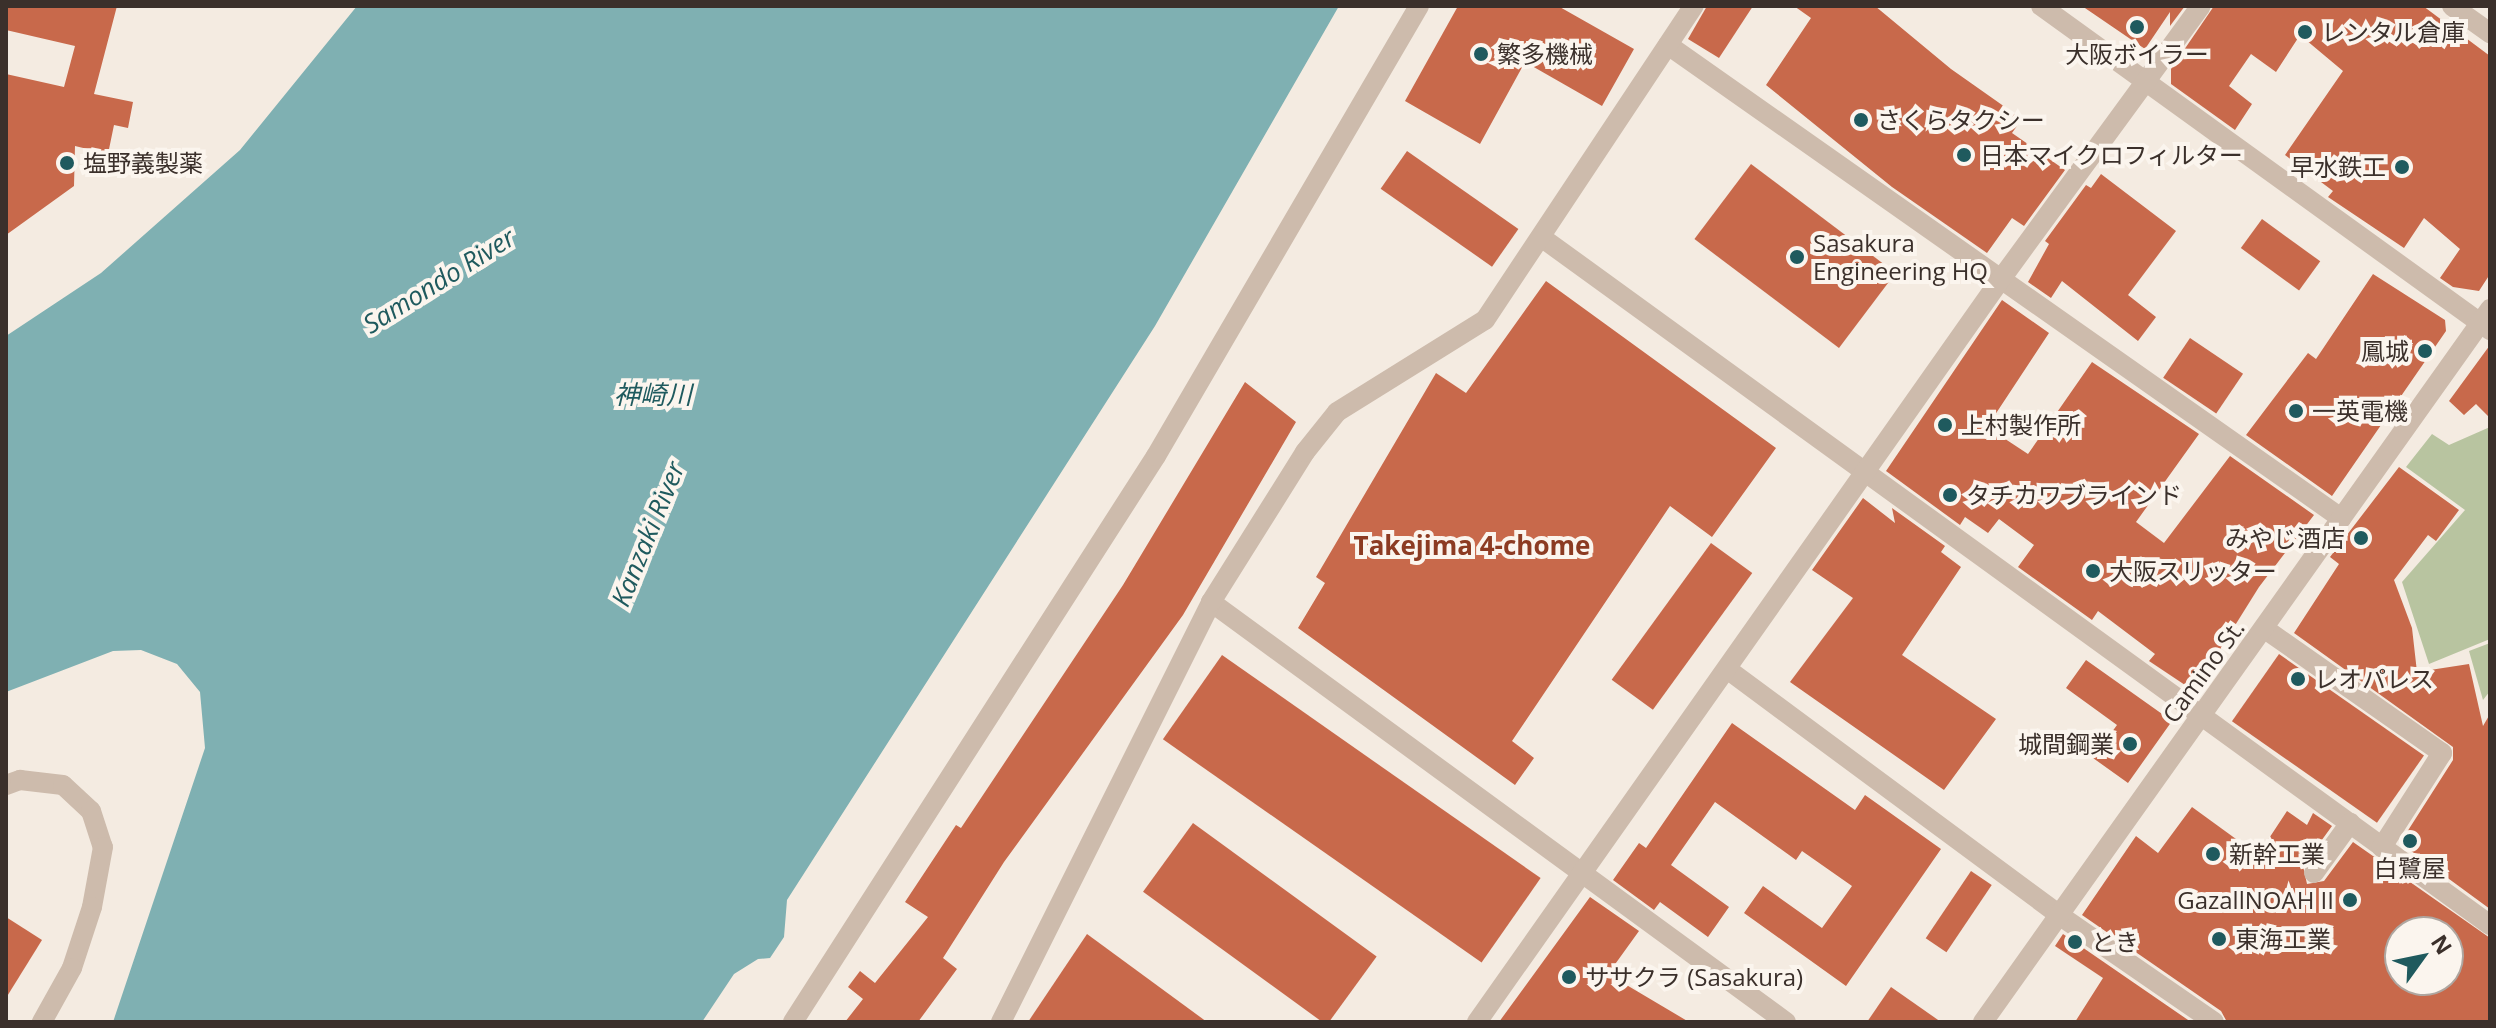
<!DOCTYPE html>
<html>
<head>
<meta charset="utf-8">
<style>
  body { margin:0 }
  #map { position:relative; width:2496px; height:1028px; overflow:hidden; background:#f4ebe1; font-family:"Open Sans","Noto Sans JP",sans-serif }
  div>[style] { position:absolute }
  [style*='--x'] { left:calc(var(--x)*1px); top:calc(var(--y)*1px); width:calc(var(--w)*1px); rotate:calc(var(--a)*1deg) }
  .green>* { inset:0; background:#b8c4a0 }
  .water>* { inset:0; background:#7fb0b2 }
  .building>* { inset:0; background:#c8694b; transform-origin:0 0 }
  .minor>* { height:20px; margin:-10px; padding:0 10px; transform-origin:10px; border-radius:10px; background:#cdbbac }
  .dots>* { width:22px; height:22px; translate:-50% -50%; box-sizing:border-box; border:4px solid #fbf5ee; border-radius:50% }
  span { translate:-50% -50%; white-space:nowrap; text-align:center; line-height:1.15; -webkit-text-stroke:8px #fbf5ee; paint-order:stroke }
  .poi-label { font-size:24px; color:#3b302b }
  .left { translate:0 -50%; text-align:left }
  .right { translate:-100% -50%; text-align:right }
  .street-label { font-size:24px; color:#3b302b }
  .water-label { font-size:26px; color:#1f5a5e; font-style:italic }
  .neighbourhood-label { font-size:26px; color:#8c3b22; font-weight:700 }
  .frame { position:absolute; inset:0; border:8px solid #3b302b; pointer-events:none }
  .north { position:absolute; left:2384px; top:916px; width:80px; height:80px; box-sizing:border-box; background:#fbf5ee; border:2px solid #aea6a0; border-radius:50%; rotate:57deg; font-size:22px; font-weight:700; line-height:32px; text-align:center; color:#3b302b }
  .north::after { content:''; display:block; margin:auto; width:28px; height:36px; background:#1f5a5e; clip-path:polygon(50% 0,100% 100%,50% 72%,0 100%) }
</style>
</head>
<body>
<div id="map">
  <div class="green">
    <div style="clip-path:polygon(2490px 427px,2490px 639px,2429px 664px,2402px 582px,2465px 510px,2406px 467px,2432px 434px,2449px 445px)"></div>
    <div style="clip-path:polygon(2490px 643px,2490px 691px,2483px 700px,2469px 651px)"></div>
  </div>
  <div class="water">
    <div style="clip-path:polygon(357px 6px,1339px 6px,1155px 326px,787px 900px,784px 937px,770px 958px,758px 959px,734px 974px,702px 1022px,113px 1022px,205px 748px,200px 692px,177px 664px,141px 650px,113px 651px,6px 692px,6px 336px,101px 273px,240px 150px)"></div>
  </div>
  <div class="building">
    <div style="clip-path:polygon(6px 6px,117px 6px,94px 94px,133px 102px,128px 128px,114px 125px,108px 154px,75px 146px,74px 186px,6px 235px,6px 74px,64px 87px,75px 46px,6px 30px)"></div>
    <div style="clip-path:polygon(1458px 6px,1558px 6px,1634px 49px,1602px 106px,1525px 62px,1480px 144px,1405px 101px)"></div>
    <div style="clip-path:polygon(1707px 6px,1753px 6px,1719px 58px,1688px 39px)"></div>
    <div style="clip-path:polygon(1794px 6px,1875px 6px,1951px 69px,2022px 119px,2012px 133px,2065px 170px,2024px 226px,2012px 218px,1987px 253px,1892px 187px,1766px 85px,1811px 18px)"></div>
    <div style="clip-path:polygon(2082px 6px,2185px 6px,2170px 26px,2170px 12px,2145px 49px)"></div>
    <div style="clip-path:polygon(2214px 6px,2423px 6px,2490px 56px,2490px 274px,2479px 291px,2453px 287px,2440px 278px,2460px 249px,2424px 218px,2404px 248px,2328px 197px,2333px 191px,2285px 155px,2343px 71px,2300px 35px,2276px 72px,2251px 54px,2229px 86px,2252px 104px,2235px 130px,2171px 84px,2171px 69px)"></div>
    <div style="left:1407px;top:151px;width:136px;height:46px;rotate:35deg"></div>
    <div style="left:1751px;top:164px;width:181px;height:94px;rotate:37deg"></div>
    <div style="clip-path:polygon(2101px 174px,2176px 231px,2128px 295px,2156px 317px,2138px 341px,2062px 281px,2051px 298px,2028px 282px,2049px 244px,2045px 241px,2086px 185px,2091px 188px)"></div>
    <div style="left:2262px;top:219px;width:72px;height:36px;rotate:36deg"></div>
    <div style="clip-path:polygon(2373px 274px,2445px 320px,2446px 331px,2332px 496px,2246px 435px,2308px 353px,2316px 359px)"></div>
    <div style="clip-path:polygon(1546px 281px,1776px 448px,1712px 537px,1670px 506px,1512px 741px,1534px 758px,1515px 785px,1298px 628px,1325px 583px,1316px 577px,1436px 373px,1466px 393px)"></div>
    <div style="clip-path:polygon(2002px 300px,2049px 333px,1987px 427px,2028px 454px,2092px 362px,2199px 434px,2136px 522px,2164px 543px,2230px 456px,2314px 515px,2259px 587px,2194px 691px,2149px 661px,2155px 654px,2098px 611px,2092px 620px,2018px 567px,2034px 545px,1999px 519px,1988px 533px,1965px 517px,1960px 525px,1886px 471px)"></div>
    <div style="left:2190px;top:338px;width:64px;height:48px;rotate:34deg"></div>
    <div style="clip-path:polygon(2490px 345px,2490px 418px,2476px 404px,2464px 415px,2449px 401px)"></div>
    <div style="clip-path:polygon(1245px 382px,1296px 422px,1183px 615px,1004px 862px,943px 958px,957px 969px,918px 1022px,845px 1022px,863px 999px,848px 987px,860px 971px,875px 983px,928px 917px,905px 902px,956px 825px,961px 828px,1123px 585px)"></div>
    <div style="clip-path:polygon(2399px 467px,2459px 510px,2436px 541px,2428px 535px,2394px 580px,2412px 628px,2417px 672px,2469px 664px,2483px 726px,2490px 714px,2490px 909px,2400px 843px,2453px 760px,2453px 747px,2294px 633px,2339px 564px,2330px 557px)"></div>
    <div style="clip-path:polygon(1863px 498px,1895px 523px,1892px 508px,1945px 546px,1941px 552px,1961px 567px,1902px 655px,1996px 719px,1944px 790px,1790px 682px,1853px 598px,1812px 570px)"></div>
    <div style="left:1711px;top:543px;width:51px;height:169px;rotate:36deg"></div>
    <div style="left:2279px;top:654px;width:177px;height:82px;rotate:35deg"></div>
    <div style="left:1222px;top:655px;width:389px;height:103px;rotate:35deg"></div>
    <div style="clip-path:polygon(2086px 660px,2172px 721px,2128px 783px,2093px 758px,2117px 725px,2066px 688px)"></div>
    <div style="clip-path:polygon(1732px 723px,1855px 810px,1865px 795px,1941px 849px,1846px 986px,1744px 913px,1763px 886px,1822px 928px,1852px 886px,1802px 851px,1796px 860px,1715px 802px,1671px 865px,1729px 907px,1708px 937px,1660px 902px,1654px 910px,1613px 880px,1639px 843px,1646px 848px)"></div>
    <div style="clip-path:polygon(evenodd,2192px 807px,2258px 855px,2287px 811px,2307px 825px,2313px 813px,2332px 826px,2303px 866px,2307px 884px,2324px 881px,2353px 842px,2490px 938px,2490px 1022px,2227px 1022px,2221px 1011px,2082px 915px,2136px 836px,2158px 853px,2192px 807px,2400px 932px,2448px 932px,2448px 980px,2400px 980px,2400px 932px)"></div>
    <div style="left:1193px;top:823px;width:227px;height:85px;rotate:36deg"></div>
    <div style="left:1971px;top:871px;width:25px;height:81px;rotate:34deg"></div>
    <div style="clip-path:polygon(1590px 897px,1639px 931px,1608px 974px,1689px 1022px,1499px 1022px)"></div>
    <div style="clip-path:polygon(6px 917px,42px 940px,6px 998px)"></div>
    <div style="clip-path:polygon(1087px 934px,1207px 1022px,1028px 1022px)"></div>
    <div style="clip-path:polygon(2063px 934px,2191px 1022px,2075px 1022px,2103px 978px,2055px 946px)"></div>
    <div style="clip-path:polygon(1891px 987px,1941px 1022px,1867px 1022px)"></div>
  </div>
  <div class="minor">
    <div style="--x:2041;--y:6;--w:554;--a:35.81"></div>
    <div style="--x:2452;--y:6;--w:47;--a:35.4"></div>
    <div style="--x:1668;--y:45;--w:823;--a:35.1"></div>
    <div style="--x:1541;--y:237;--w:1172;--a:35.94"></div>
    <div style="--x:1211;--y:602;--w:712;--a:36.15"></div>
    <div style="--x:2265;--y:629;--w:216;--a:35"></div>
    <div style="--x:2442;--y:753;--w:112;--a:122.6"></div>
    <div style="--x:1727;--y:669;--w:413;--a:36.5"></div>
    <div style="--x:2059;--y:915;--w:188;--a:34.6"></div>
    <div style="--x:6;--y:785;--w:15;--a:-20"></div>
    <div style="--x:20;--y:780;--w:43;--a:6.6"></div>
    <div style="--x:63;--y:785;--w:38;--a:43"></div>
    <div style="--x:91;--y:811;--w:38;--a:72"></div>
    <div style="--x:103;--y:847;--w:61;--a:100.4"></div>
    <div style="--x:92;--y:907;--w:64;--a:108.2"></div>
    <div style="--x:72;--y:968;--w:62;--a:119.1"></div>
    <div style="--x:2314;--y:873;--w:62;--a:-54.2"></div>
    <div style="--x:793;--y:1022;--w:672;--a:-57.33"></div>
    <div style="--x:1156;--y:456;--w:521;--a:-59.7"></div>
    <div style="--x:1001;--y:1022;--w:470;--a:-63.4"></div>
    <div style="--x:1211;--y:602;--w:177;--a:-57.9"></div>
    <div style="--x:1305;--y:452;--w:51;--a:-51.3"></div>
    <div style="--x:1337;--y:412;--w:174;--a:-31.9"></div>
    <div style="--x:1485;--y:320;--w:377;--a:-56.4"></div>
    <div style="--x:1477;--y:1022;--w:909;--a:-54.81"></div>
    <div style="--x:2001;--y:279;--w:338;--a:-53.8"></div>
    <div style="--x:1983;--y:1022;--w:875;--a:-54.58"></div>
  </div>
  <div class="dots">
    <div style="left:2137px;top:27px;background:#1f5a5e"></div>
    <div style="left:2305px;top:32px;background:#1f5a5e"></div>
    <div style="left:1481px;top:54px;background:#1f5a5e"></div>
    <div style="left:1861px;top:120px;background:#1f5a5e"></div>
    <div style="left:1964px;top:155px;background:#1f5a5e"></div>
    <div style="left:67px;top:163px;background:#1f5a5e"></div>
    <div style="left:2402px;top:167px;background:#1f5a5e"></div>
    <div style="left:1797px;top:257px;background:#1f5a5e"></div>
    <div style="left:2425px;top:351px;background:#1f5a5e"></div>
    <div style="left:2296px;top:411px;background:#1f5a5e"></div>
    <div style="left:1945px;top:425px;background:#1f5a5e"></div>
    <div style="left:1950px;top:495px;background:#1f5a5e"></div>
    <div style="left:2361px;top:538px;background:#1f5a5e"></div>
    <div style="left:2093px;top:571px;background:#1f5a5e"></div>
    <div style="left:2298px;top:679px;background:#1f5a5e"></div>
    <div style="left:2130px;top:744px;background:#1f5a5e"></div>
    <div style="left:2410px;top:841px;background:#1f5a5e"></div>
    <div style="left:2213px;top:854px;background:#1f5a5e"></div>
    <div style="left:2350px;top:900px;background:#1f5a5e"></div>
    <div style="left:2219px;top:939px;background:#1f5a5e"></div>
    <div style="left:2075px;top:942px;background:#1f5a5e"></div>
    <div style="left:1569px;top:977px;background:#1f5a5e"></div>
  </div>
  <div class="poi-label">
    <span class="left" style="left:2321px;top:32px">レンタル倉庫</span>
    <span class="left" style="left:1497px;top:54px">繁多機械</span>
    <span style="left:2137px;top:54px">大阪ボイラー</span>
    <span class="left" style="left:1877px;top:120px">さくらタクシー</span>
    <span class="left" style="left:1980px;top:155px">日本マイクロフィルター</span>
    <span class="left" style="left:83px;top:163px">塩野義製薬</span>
    <span class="right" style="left:2386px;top:167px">早水鉄工</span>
    <span class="left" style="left:1813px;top:257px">Sasakura<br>Engineering HQ</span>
    <span class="right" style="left:2409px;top:351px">鳳城</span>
    <span class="left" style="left:2312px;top:411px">一英電機</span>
    <span class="left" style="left:1961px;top:425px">上村製作所</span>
    <span class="left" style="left:1966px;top:495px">タチカワブラインド</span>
    <span class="right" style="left:2345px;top:538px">みやじ酒店</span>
    <span class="left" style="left:2109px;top:571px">大阪スリッター</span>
    <span class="left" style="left:2314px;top:679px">レオパレス</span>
    <span class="right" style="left:2114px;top:744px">城間鋼業</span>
    <span class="left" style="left:2229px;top:854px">新幹工業</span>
    <span style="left:2410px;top:868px">白鷺屋</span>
    <span class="right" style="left:2334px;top:900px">GazallNOAH II</span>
    <span class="left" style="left:2235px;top:939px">東海工業</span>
    <span class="left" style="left:2091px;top:942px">とき</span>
    <span class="left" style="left:1585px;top:977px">ササクラ (Sasakura)</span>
  </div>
  <div class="street-label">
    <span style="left:2203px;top:671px;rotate:-54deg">Camino St.</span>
  </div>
  <div class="water-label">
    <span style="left:439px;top:281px;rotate:-32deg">Samondo River</span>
    <span style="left:653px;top:395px">神崎川</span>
    <span style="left:648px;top:534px;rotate:-68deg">Kanzaki River</span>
  </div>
  <div class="neighbourhood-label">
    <span style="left:1472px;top:546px">Takejima 4-chome</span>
  </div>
  <div class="frame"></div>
  <div class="north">N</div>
</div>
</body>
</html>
